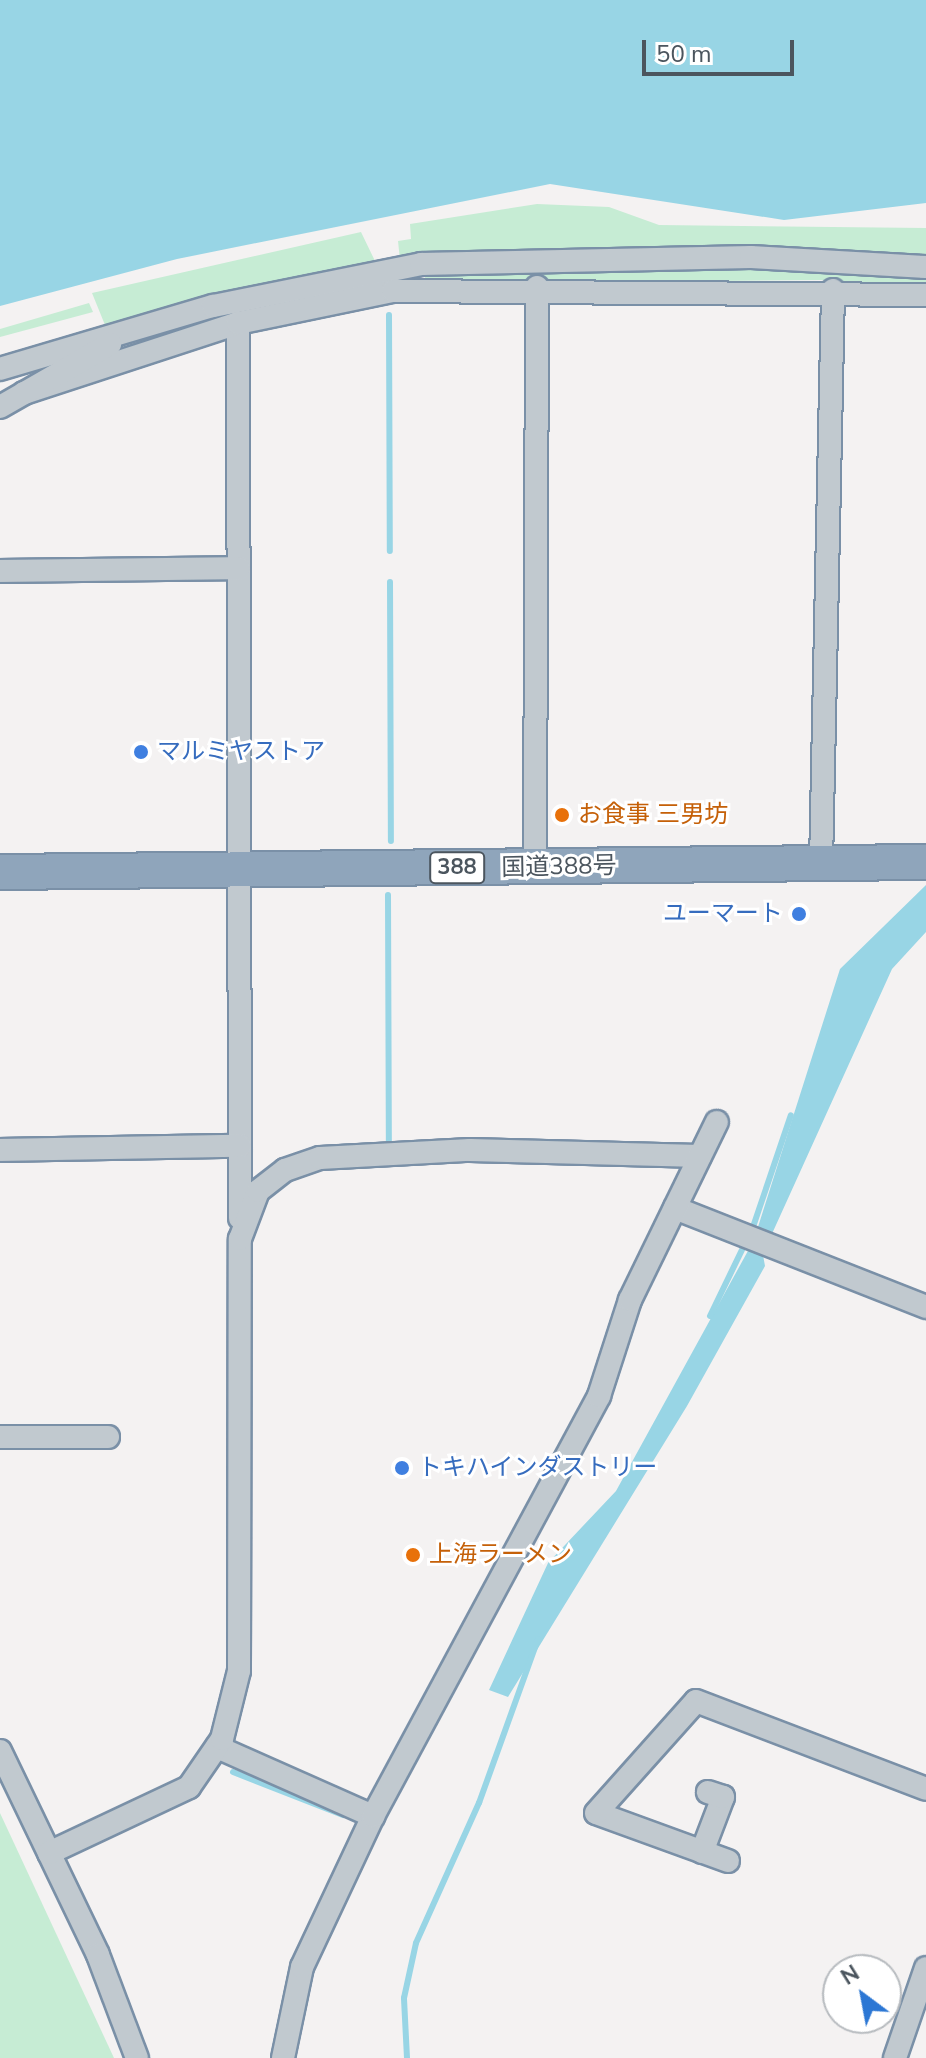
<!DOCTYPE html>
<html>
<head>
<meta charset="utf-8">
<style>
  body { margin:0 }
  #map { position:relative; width:926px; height:2058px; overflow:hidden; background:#f4f2f2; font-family:"Nunito Sans","Noto Sans JP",sans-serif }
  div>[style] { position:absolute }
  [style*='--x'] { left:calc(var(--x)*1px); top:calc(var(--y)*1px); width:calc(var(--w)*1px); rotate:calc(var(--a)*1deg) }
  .green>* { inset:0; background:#c6ecd4 }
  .water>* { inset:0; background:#98d5e5 }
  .stream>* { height:6px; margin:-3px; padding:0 3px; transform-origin:3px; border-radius:3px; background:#98d5e5 }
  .roads { filter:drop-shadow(2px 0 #7a90a7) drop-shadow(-2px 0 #7a90a7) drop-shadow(0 2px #7a90a7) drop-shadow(0 -2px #7a90a7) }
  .minor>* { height:22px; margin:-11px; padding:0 11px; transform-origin:11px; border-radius:11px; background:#c1c9cf }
  .highway>* { height:34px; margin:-17px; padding:0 17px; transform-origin:17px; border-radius:17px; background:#8fa5bb }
  .dots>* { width:22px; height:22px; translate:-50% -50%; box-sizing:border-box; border:4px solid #fff; border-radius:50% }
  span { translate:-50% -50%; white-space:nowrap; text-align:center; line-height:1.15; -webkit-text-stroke:6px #fff; paint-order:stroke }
  .shield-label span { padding:2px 6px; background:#fff; border:2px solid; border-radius:6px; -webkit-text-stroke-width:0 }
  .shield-label { font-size:22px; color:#4b555e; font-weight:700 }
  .shop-label { font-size:24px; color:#366cbe }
  .left { translate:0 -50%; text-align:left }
  .right { translate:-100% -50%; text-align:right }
  .food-label { font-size:24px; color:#c56008 }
  .street-label { font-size:24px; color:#4b555e }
  .north { position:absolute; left:822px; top:1954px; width:80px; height:80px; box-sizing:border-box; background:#fff; border:2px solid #b7bbbf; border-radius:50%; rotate:328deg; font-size:22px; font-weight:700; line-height:32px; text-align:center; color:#4b555e }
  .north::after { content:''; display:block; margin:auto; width:28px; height:36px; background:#2c77d4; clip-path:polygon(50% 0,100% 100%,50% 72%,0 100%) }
  .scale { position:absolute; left:642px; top:40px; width:152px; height:36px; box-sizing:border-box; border:4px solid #4b555e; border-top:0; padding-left:10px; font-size:24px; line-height:28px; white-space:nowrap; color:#4b555e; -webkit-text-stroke:6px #fff; paint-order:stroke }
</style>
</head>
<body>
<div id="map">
  <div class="green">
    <div style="clip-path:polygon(537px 204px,609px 207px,659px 225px,926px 228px,926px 260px,768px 250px,517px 250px,400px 260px,398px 241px,411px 239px,410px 224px)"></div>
    <div style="clip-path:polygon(361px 232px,375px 261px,199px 297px,105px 325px,92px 293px)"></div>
    <div style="clip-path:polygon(594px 262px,926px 272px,926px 291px,821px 280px,427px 284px,422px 268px)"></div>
    <div style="clip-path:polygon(89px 303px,93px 312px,0 337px,0 329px)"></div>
    <div style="clip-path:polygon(224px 307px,235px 318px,116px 354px,185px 317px)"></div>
    <div style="clip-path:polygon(0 1813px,114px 2058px,0 2058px)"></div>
  </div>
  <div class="water">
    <div style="clip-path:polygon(0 0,926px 0,926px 203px,784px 220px,550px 184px,177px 259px,0 306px)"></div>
    <div style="clip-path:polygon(926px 885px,926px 932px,892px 969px,771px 1236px,757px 1230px,840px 969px)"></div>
    <div style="clip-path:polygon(749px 1249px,763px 1255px,765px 1266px,687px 1406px,508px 1697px,489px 1690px,548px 1563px,616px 1491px)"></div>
  </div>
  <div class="stream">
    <div style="--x:389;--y:315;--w:236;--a:89.8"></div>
    <div style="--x:390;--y:582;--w:259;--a:89.8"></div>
    <div style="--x:388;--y:895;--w:246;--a:89.8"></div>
    <div style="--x:710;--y:1316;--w:99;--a:-64.2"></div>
    <div style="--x:753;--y:1227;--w:118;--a:-71.3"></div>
    <div style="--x:233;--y:1772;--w:118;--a:21.4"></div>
    <div style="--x:407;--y:2058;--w:60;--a:-92.9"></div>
    <div style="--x:404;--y:1998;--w:56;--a:-77.7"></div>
    <div style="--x:416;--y:1943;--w:154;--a:-65.8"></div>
    <div style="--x:479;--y:1803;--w:174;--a:-70.2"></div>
  </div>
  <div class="roads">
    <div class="minor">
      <div style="--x:238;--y:323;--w:895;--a:89.87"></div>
      <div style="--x:0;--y:369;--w:222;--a:-16.5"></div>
      <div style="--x:213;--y:306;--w:212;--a:-11.4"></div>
      <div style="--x:421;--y:264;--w:330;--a:-1.2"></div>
      <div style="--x:751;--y:257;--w:175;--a:3.3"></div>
      <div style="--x:24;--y:393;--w:225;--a:-18.1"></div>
      <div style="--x:238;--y:323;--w:158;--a:-11.7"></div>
      <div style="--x:393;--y:291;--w:533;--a:0.43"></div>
      <div style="--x:0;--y:407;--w:127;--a:-29.8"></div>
      <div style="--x:0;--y:571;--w:239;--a:-0.7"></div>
      <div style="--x:821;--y:864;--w:574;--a:-88.8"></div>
      <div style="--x:535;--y:867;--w:580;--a:-89.8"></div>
      <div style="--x:0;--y:1150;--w:240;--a:-1"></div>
      <div style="--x:675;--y:1208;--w:270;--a:21.5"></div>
      <div style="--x:0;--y:1437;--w:108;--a:0"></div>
      <div style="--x:217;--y:1747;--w:171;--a:23.9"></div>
      <div style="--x:0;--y:1751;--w:226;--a:64.3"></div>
      <div style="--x:98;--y:1955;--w:110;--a:69.3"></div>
      <div style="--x:702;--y:1852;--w:59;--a:-69.1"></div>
      <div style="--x:723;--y:1797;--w:16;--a:-162"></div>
      <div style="--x:49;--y:1853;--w:155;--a:-25.2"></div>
      <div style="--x:189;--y:1787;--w:58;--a:-55.5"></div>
      <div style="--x:222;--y:1739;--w:70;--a:-76"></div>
      <div style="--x:239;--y:1671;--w:432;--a:-89.9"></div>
      <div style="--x:240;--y:1239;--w:51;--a:-69.4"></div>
      <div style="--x:258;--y:1191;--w:34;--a:-38"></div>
      <div style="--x:285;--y:1170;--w:37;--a:-19"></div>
      <div style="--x:320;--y:1158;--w:150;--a:-3.1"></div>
      <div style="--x:470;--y:1150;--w:230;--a:1.5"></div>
      <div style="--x:728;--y:1861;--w:140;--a:-160"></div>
      <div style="--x:596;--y:1813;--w:150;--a:-48.2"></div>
      <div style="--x:696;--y:1701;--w:246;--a:20.9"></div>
      <div style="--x:283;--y:2058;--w:93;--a:-78.2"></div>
      <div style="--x:302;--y:1967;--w:167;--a:-64.8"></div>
      <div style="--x:373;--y:1816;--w:477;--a:-61.7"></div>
      <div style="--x:599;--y:1396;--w:101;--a:-72.1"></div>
      <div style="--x:630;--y:1300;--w:198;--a:-64"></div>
      <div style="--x:895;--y:2058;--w:95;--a:-71"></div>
    </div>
    <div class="highway">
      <div style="--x:0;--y:872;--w:926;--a:-0.62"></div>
    </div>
  </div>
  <div class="dots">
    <div style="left:141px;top:752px;background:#3f7fe0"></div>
    <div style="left:562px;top:815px;background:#e8710a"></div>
    <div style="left:799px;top:914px;background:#3f7fe0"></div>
    <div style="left:402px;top:1468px;background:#3f7fe0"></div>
    <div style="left:413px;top:1555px;background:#e8710a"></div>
  </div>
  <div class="shield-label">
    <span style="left:457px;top:868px">388</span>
  </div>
  <div class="shop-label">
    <span class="left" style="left:157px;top:752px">マルミヤストア</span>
    <span class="right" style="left:783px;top:914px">ユーマート</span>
    <span class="left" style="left:418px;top:1468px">トキハインダストリー</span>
  </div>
  <div class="food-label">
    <span class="left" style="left:578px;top:815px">お食事 三男坊</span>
    <span class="left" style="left:429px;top:1555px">上海ラーメン</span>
  </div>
  <div class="street-label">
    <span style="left:559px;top:867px;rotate:-1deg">国道388号</span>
  </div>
  <div class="north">N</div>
  <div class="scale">50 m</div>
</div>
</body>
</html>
